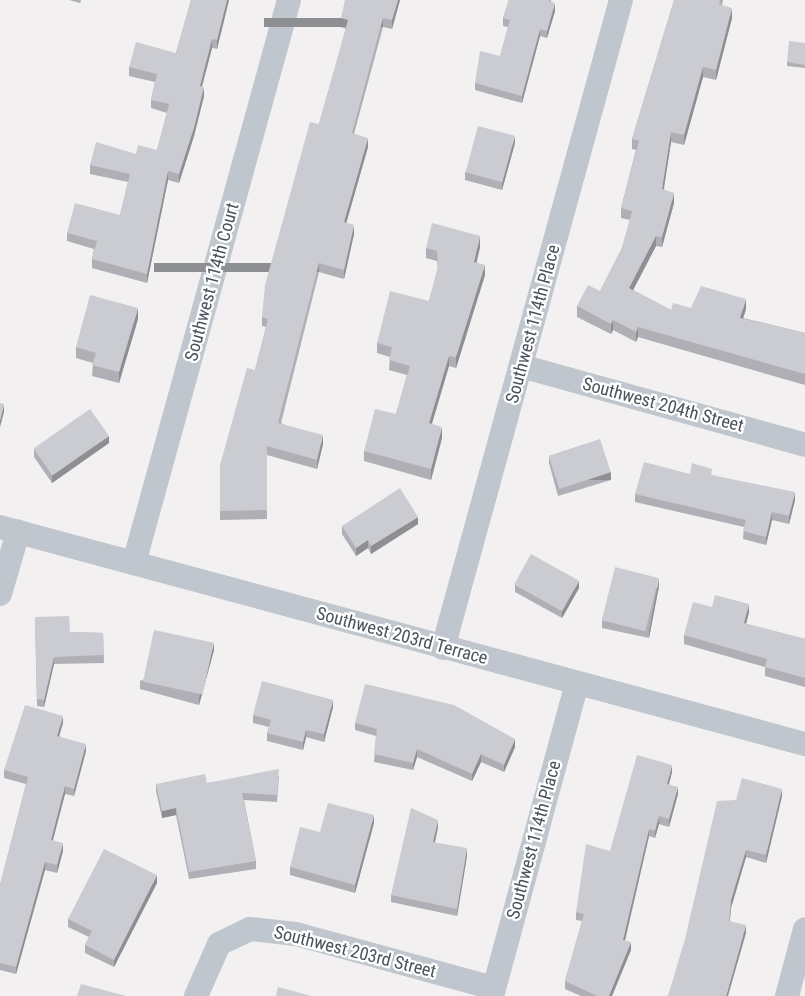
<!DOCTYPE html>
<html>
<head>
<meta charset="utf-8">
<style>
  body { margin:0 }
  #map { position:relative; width:805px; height:996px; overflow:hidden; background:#f2f0f0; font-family:"Roboto Condensed",sans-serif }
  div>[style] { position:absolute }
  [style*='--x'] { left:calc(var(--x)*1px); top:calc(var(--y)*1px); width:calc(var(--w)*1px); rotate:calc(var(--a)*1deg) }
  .minor>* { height:24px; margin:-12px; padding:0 12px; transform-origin:12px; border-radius:12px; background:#c0c6cd }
  .wall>* { inset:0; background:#afafb5 }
  .shaded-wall>* { inset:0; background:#8e8f93; transform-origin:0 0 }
  .building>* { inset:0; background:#cbccd2; transform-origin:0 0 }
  span { translate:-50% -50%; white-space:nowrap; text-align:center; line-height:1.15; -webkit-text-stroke:4.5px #fff; paint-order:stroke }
  .street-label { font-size:18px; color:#4a525b }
</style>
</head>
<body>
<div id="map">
  <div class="minor">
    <div style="--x:521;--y:366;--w:295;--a:15.5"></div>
    <div style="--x:0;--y:527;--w:834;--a:15.09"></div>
    <div style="--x:134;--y:563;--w:584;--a:-74.61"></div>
    <div style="--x:0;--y:594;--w:65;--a:-73.8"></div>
    <div style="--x:443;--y:648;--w:672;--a:-74.64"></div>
    <div style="--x:196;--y:996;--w:57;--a:-66.1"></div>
    <div style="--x:219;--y:944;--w:34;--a:-26"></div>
    <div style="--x:250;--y:929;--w:46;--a:6.2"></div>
    <div style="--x:296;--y:934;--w:205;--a:15.3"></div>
    <div style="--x:492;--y:996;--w:324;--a:-74.8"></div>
    <div style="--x:787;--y:996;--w:69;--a:-75"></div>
  </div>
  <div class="wall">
    <div style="clip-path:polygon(69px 0,81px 0,80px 3px)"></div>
    <div style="clip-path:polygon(191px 0,229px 0,217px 49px,212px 48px,202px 86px,204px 96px,194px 136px,179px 183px,168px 180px,147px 283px,92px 268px,92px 259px,94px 249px,67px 241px,67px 233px,120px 215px,128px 182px,90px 174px,90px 165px,136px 154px,157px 150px,167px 113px,151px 108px,151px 100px,155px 82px,129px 76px,129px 67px,176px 53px)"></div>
    <div style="clip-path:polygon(400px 0,392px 29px,383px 27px,354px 134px,368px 147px,346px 223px,354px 234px,344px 279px,319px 272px,281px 423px,323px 444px,317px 469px,267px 455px,267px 519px,220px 520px,220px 465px,255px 370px,266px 327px,262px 326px,262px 317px,319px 124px,346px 29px,341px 27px,341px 18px)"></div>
    <div style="clip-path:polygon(509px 0,551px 0,551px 2px,555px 11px,547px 38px,540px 36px,522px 103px,475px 90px,475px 83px,500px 56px,508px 27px,503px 26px,503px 18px)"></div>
    <div style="clip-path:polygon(674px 0,723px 0,722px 5px,732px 18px,716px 80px,703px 77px,684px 145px,671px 142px,664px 189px,674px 203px,662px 247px,656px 246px,633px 290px,671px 310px,691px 308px,746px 309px,743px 318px,805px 333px,805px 385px,638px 337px,636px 342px,613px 330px,611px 334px,577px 317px,577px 306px,600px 291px,622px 248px,630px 220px,621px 218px,621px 208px,636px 150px,632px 149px,632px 139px)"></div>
    <div style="clip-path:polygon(805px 43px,805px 68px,787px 66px,787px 62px)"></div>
    <div style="clip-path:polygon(515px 143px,502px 190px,465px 180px,465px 172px)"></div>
    <div style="clip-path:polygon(480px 247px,477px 262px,485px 275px,456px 368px,449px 366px,432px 424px,442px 438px,431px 480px,364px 461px,364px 451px,396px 414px,407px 375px,389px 370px,390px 357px,377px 353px,377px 343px,429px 301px,438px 269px,437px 261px,426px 258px,426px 248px)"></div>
    <div style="clip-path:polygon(138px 319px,119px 383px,92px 376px,93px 363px,76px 358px,76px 347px)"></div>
    <div style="clip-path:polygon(109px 443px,52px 483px,34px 457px,34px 450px)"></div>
    <div style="clip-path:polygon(549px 456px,611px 480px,558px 496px,549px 463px)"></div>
    <div style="clip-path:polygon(690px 474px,712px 475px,795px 500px,789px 524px,772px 520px,766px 545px,743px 539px,744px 527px,635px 502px,635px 494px)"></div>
    <div style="clip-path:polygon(418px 524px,371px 554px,368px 548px,356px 556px,342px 534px,342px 526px)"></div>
    <div style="clip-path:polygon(515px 585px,579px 588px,562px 618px,515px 592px)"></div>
    <div style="clip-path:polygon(659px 586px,649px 638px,602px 628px,602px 620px)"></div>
    <div style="clip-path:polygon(712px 607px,749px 612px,746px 624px,805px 639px,805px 687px,765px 676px,765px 667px,684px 644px,684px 635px)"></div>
    <div style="clip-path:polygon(35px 617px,70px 632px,103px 633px,104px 663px,54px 664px,44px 707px,37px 706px)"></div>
    <div style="clip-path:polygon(214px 650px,199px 705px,140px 689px,140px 681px)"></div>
    <div style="clip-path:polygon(333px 707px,324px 742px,306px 737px,303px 750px,267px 741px,267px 733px,269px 727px,253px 723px,253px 715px)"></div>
    <div style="clip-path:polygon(63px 723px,59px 736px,86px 751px,74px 796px,65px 794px,53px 840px,63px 851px,57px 873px,45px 870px,16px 974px,0 970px,0 885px,26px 784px,4px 778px,4px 770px)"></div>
    <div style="clip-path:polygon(355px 723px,515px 747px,504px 772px,481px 762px,472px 781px,417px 757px,413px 770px,374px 762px,376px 736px,355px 730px)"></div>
    <div style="clip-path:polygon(672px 772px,669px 784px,678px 794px,669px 827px,659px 824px,655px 838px,649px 836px,625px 941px,631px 950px,612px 996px,581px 996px,565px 989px,565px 981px,582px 921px,576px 920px,576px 912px)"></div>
    <div style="clip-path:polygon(279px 776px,277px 802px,244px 800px,256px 861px,256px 869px,189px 879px,176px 815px,162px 818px,156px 791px,156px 784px,207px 783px)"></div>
    <div style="clip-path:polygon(782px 796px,766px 863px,746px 857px,731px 908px,730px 921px,746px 933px,668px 996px,736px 800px)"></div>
    <div style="clip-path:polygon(374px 823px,355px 893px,290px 875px,290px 867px,320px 832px)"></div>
    <div style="clip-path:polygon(438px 827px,435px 843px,467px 856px,457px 916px,391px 902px,391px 895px)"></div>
    <div style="clip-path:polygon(157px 883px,114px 967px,85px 953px,85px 945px,89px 937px,68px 927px,68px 919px)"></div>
  </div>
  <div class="shaded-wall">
    <div style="clip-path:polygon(227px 0,229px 0,217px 49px,217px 40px)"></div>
    <div style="clip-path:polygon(398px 0,400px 0,392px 29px,392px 20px)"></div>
    <div style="clip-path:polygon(555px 3px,555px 11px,547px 38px,547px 31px)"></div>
    <div style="clip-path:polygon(732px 8px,732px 18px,716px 80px,716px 70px)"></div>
    <div style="left:383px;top:18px;width:9px;height:119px;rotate:90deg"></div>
    <div style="clip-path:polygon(540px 29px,540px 36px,522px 103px,522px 96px)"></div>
    <div style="clip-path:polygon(212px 39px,212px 48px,200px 94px,200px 86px)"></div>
    <div style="clip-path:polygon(703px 67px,703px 77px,684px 145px,684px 135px)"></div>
    <div style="clip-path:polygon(204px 87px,204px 96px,194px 136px,179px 183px,179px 174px)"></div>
    <div style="clip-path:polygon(671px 132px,671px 142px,662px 199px,662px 189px)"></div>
    <div style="clip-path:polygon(515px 136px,515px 143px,502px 190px,502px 183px)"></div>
    <div style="clip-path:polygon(368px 138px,368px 147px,344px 231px,344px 222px)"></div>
    <div style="clip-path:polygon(168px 171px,168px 180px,147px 283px,147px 274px)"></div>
    <div style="clip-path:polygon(674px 193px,674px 203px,662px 247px,662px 237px)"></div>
    <div style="clip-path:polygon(354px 225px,354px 234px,344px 279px,344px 270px)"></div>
    <div style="clip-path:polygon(480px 236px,480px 247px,474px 272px,474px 262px)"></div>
    <div style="clip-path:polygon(656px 236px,656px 246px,629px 298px,629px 288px)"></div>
    <div style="left:319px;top:263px;width:9px;height:165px;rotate:90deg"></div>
    <div style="clip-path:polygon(485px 265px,485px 275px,456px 368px,456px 357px)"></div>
    <div style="clip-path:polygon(746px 299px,746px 309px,740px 328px,740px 318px)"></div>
    <div style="clip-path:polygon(138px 308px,138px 319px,119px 383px,119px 372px)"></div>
    <div style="clip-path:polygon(613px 320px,613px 330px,611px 334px,611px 324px)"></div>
    <div style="clip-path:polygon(638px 327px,638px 337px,636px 342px,636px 332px)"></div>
    <div style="clip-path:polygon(449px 356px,449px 366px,429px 433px,429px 423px)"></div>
    <div style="clip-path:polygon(4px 404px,4px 412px,0 427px,0 420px)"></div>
    <div style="clip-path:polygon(442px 427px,442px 438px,431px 480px,431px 469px)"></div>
    <div style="clip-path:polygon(323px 435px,323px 444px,317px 469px,317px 460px)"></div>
    <div style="clip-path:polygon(109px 436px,109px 443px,52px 483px,52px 475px)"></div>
    <div style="left:611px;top:472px;width:8px;height:55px;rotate:90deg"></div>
    <div style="clip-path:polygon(795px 492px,795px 500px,789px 524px,789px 516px)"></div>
    <div style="clip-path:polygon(772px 512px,772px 520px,766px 545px,766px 537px)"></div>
    <div style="clip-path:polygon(418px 517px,418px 524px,371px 554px,371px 546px)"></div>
    <div style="clip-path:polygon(368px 540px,368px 548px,356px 556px,356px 548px)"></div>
    <div style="clip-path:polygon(659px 578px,659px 586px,649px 638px,649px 631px)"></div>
    <div style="clip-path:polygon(579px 581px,579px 588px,562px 618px,562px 610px)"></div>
    <div style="clip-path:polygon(749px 604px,749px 612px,744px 632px,744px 623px)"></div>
    <div style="clip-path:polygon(214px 643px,214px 650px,199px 705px,199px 698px)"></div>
    <div style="clip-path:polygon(54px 657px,54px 664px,44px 707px,44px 700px)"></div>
    <div style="clip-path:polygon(333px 700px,333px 707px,324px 742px,324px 734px)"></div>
    <div style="clip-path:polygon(63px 716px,63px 723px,57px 743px,57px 736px)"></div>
    <div style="clip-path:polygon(306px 730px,306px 737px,303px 750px,303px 742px)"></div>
    <div style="clip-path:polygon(515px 739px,515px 747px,504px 772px,504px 765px)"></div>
    <div style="clip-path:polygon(86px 744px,86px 751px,74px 796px,74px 789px)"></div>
    <div style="clip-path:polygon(417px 749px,417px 757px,413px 770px,413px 763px)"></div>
    <div style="clip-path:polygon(481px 754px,481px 762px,472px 781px,472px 774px)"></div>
    <div style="clip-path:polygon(672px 765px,672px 772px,667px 791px,667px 784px)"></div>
    <div style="clip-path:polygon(65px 786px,65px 794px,51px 847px,51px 840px)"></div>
    <div style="clip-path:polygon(678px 787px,678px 794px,669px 827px,669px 819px)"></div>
    <div style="clip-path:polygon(782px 789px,782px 796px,766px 863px,766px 855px)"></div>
    <div style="clip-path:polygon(176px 808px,176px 815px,162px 818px,162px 811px)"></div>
    <div style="clip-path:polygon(374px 815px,374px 823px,355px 893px,355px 885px)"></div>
    <div style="clip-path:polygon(659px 816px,659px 824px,655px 838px,655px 831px)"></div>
    <div style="clip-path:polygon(438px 820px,438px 827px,433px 850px,433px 842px)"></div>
    <div style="clip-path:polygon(649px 829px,649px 836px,623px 948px,623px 940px)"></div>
    <div style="clip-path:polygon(63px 843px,63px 851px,57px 873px,57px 865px)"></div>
    <div style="clip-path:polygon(467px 848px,467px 856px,457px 916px,457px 909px)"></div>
    <div style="clip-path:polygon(746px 850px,746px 857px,731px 908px,729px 928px,731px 900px)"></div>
    <div style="clip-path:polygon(45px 862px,45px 870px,16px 974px,16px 967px)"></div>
    <div style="clip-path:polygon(157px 875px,157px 883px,114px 967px,114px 960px)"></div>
    <div style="clip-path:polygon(746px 925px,746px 933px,728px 996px,726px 996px)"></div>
    <div style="clip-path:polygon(631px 942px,631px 950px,612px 996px,609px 996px)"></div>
  </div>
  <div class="building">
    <div style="clip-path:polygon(191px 0,227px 0,217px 40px,212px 39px,200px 86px,204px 87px,194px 128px,179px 174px,168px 171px,147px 274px,92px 259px,97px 241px,67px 233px,75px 203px,120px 215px,130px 174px,90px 165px,96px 142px,136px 154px,138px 145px,157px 150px,169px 104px,151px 100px,157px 74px,129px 67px,136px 42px,176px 53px)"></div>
    <div style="clip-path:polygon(345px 0,398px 0,392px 20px,383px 18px,352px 133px,368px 138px,344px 222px,354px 225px,344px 270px,319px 263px,278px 423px,323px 435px,317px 460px,267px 446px,267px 510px,220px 511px,220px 465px,247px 368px,255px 370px,268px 319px,262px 317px,265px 285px,310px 122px,319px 124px,348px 20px,341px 18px)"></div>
    <div style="clip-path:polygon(509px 0,549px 0,549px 1px,555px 3px,547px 31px,540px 29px,522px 96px,475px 83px,480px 51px,500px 56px,510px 20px,503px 18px)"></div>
    <div style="clip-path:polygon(674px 0,720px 0,719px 4px,732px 8px,716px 70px,703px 67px,684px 135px,671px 132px,662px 189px,674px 193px,662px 237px,656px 236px,629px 288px,671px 310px,673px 303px,691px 308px,701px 286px,746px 299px,740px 318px,805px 333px,805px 374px,638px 327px,636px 332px,613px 320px,611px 324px,577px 306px,588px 285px,600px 291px,622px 248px,632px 211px,621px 208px,639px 141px,632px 139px)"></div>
    <div style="clip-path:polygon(789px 41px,805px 43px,805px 65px,787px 62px)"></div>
    <div style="left:478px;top:126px;width:38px;height:48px;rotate:15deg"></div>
    <div style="clip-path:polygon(432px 223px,480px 236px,474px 262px,485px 265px,456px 357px,449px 356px,429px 423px,442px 427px,431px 469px,364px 451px,375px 409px,396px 414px,410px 366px,389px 360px,392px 347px,377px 343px,390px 291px,429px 301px,438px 266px,437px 251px,426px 248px)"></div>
    <div style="clip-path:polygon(90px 295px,138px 308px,119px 372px,92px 365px,96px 353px,76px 347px)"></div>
    <div style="clip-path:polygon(0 403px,4px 404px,0 420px)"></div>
    <div style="left:90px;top:409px;width:33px;height:69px;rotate:55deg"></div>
    <div style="left:600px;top:439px;width:35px;height:54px;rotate:72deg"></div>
    <div style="clip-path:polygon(644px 462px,690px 474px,692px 463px,712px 469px,711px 475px,795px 492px,789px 516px,772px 512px,766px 537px,743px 531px,746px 520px,635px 494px)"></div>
    <div style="clip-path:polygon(400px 488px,418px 517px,371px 546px,368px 540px,356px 548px,342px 526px)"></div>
    <div style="left:531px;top:554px;width:55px;height:35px;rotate:29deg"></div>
    <div style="left:615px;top:567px;width:45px;height:55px;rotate:14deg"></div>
    <div style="clip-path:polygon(715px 595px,749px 604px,744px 623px,805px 639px,805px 678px,765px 667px,767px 659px,684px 635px,693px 602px,712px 607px)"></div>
    <div style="clip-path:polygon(69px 616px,70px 632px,103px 633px,104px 655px,54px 657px,44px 700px,37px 699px,35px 617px)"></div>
    <div style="left:154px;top:630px;width:61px;height:53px;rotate:12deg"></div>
    <div style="clip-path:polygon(262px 681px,333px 700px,324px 734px,306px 730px,303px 742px,267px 733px,271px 720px,253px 715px)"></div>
    <div style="clip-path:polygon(365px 684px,454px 705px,515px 739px,504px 765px,481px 754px,472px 774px,417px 749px,413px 763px,374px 754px,377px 729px,355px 723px)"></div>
    <div style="clip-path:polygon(25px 705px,63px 716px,57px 736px,86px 744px,74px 789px,65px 786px,51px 840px,63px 843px,57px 865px,45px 862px,16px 967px,0 963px,0 885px,28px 777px,4px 770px)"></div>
    <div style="clip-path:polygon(637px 755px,672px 765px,667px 784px,678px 787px,669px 819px,659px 816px,655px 831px,649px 829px,623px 940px,631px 942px,609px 996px,597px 996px,565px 981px,584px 914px,576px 912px,586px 844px,610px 851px)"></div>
    <div style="clip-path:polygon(279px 769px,277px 795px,242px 793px,256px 861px,189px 872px,176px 808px,162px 811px,156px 784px,205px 774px,207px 783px)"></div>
    <div style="clip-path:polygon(742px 778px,782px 789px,766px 855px,746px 850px,731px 900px,729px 921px,746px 925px,726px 996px,668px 996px,685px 939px,717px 801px,736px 800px)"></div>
    <div style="clip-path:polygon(328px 803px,374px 815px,355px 885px,290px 867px,300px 827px,320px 832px)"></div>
    <div style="clip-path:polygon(411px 808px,438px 820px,433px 842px,467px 848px,457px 909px,391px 895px)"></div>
    <div style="clip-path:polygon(104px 849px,157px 875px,114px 960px,85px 945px,92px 931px,68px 919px)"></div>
    <div style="clip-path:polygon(81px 984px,126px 996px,77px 996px)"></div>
    <div style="clip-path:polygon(278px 987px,311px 996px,276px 996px)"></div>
  </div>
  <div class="street-label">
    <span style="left:212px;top:282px;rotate:-75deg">Southwest 114th Court</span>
    <span style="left:533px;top:324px;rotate:-75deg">Southwest 114th Place</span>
    <span style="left:663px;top:405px;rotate:15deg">Southwest 204th Street</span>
    <span style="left:402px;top:636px;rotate:15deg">Southwest 203rd Terrace</span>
    <span style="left:534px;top:840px;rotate:-75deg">Southwest 114th Place</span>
    <span style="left:355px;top:952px;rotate:14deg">Southwest 203rd Street</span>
  </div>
</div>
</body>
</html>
